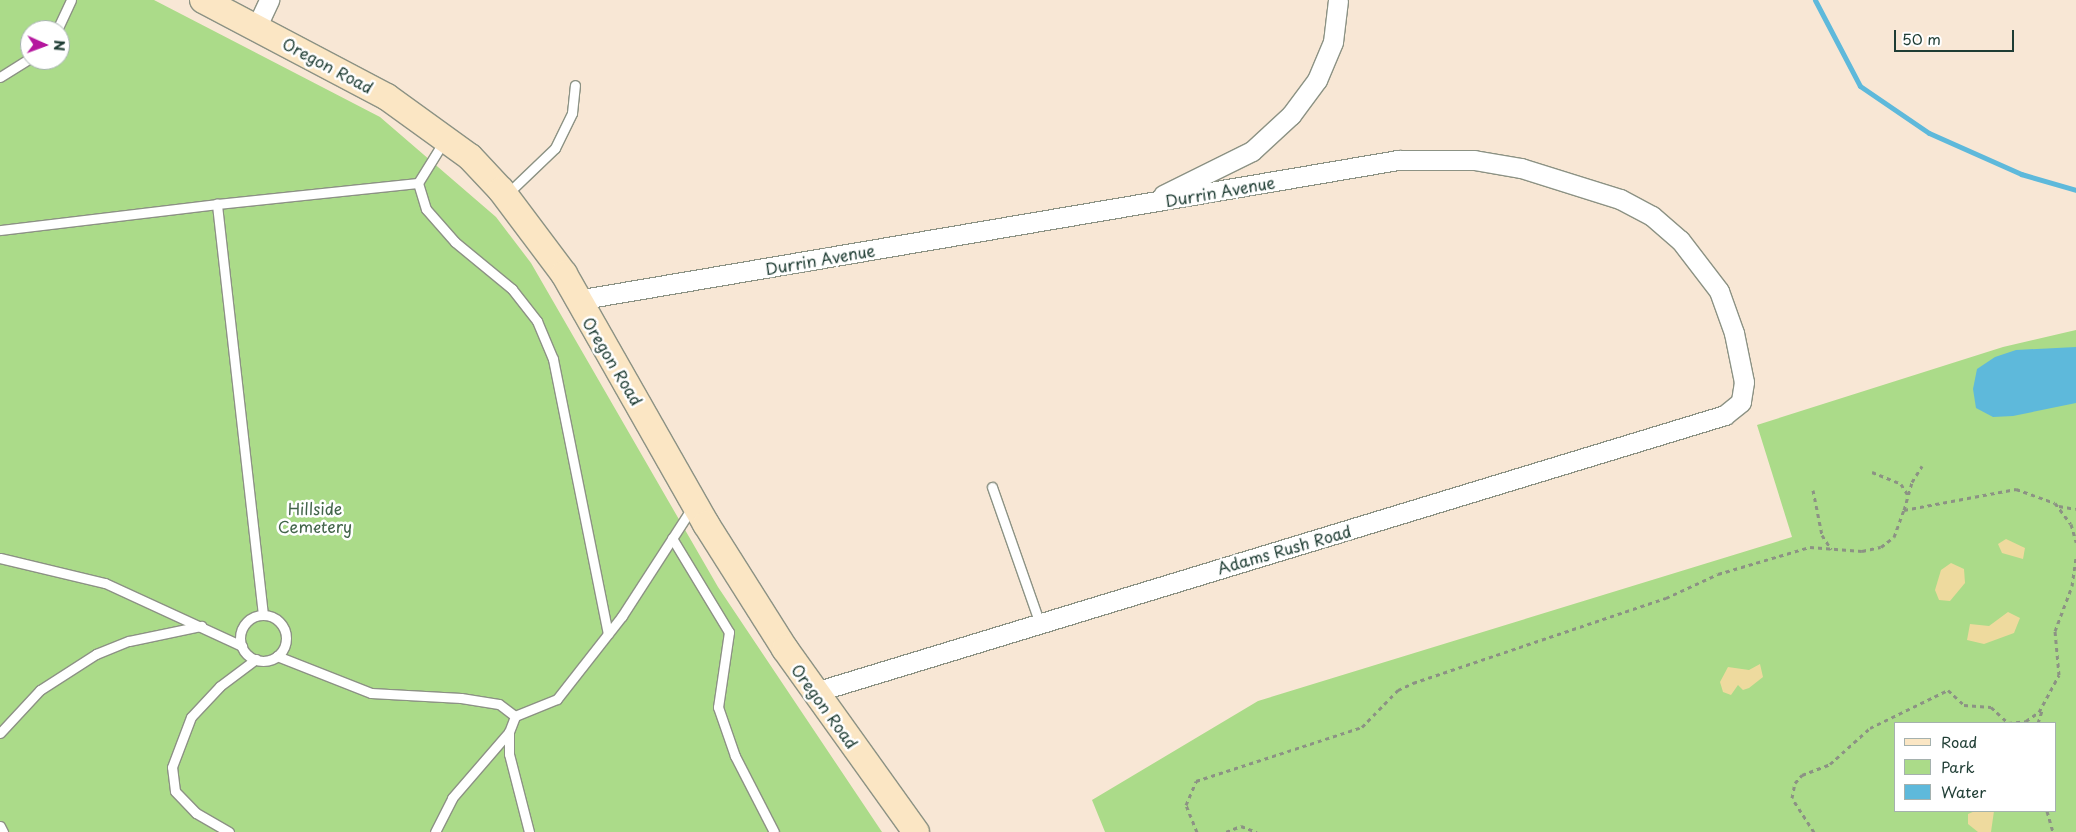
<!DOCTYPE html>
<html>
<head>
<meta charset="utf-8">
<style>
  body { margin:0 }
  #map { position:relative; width:2076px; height:832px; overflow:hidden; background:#f8e7d5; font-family:"Playpen Sans",sans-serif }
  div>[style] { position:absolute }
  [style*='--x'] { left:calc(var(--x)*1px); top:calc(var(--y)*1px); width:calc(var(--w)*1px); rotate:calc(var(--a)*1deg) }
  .green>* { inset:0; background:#abdb89 }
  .sand>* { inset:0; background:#eeda9e }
  .water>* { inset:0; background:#5eb9db }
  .stream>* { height:5px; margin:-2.5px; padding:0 2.5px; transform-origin:2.5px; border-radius:2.5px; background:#5eb9db }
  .path>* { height:3px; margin-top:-1.5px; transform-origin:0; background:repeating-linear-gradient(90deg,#8c9284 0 4px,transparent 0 8px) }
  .roads { filter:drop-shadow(1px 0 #8c9284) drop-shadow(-1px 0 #8c9284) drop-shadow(0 1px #8c9284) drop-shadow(0 -1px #8c9284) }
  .lane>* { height:9px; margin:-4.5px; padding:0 4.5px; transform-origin:4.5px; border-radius:4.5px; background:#fff }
  .lane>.ring { margin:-4.5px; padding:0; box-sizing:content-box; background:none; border:9px solid #fff; border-radius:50% }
  .street>* { height:19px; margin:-9.5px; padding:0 9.5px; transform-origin:9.5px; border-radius:9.5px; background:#fff }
  .secondary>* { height:26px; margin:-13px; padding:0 13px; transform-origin:13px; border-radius:13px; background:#fbe6c4 }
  span { translate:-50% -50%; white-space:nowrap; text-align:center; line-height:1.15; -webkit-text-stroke:5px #fff; paint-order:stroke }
  .street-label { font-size:16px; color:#1f3d34 }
  .park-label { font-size:16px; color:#426449 }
  .legend { position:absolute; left:1894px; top:722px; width:162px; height:90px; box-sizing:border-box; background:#fff; border:1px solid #a5b1ae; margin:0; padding:6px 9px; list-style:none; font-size:15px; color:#1f3d34 }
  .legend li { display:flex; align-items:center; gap:10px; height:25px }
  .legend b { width:25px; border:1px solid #a5b1ae }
  .north { position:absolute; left:20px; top:20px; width:50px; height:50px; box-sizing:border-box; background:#fff; border:1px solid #a5b1ae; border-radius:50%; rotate:92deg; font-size:14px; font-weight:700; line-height:20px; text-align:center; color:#1f3d34 }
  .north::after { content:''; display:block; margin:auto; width:18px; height:22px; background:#b5179e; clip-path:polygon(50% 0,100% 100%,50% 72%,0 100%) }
  .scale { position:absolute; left:1894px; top:30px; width:120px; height:22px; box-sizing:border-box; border:2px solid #1f3d34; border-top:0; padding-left:6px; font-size:15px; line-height:18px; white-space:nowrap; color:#1f3d34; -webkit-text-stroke:4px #fff; paint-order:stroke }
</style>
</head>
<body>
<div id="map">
  <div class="green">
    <div style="clip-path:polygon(evenodd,0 0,154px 0,380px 117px,496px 217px,531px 263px,718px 587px,882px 832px,0 832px,0 0,30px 30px,60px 30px,60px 60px,30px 60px,30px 30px)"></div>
    <div style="clip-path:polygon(evenodd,2076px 330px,2076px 832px,1105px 832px,1092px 800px,1258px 701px,1792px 537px,1757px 425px,2003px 347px,2076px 330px,1895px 723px,2055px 723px,2055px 811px,1895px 811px,1895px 723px)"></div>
  </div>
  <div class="sand">
    <div style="clip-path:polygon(2006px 539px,2025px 548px,2023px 559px,2002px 553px,1998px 544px)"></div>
    <div style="clip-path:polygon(1951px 563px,1964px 569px,1965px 583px,1950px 601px,1939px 600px,1935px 590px,1941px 570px)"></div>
    <div style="clip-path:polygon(2008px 612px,2020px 618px,2014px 633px,1984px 644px,1967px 640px,1970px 624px,1989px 626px)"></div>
    <div style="clip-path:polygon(1760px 664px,1763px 677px,1749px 688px,1743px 690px,1738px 685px,1731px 695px,1723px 692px,1720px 682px,1728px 667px,1749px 670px)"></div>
    <div style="clip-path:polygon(1975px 811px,1994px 811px,1991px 832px,1978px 832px,1968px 824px,1968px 814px)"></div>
  </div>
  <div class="water">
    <div style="clip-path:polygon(2076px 347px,2076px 403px,2013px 416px,1993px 417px,1976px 408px,1973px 389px,1977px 369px,1995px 357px,2016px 350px)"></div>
  </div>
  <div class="stream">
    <div style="--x:1815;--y:0;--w:97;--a:62.4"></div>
    <div style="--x:1860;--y:86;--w:83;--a:34.3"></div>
    <div style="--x:1929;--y:133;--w:101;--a:24"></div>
    <div style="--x:2021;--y:174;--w:57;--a:16.2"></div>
  </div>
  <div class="path">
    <div style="--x:1872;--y:472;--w:31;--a:22"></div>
    <div style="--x:1901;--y:484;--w:13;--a:58"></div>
    <div style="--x:1813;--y:490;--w:46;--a:78.7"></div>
    <div style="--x:1822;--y:535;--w:17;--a:57"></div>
    <div style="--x:2059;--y:506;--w:17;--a:10"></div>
    <div style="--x:1904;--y:510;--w:29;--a:-74"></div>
    <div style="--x:1912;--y:482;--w:19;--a:-58"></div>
    <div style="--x:2038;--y:723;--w:13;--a:-72"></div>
    <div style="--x:2047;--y:811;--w:22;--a:74"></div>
    <div style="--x:1197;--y:832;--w:29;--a:-112"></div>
    <div style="--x:1186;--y:805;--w:26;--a:-67"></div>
    <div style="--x:1196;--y:781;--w:175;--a:-18"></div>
    <div style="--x:1362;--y:727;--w:52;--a:-45.8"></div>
    <div style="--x:1398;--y:690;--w:17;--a:-25"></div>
    <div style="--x:1413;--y:683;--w:267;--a:-18.6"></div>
    <div style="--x:1666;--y:598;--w:57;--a:-24.8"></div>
    <div style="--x:1718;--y:574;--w:96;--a:-16.4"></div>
    <div style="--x:1810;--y:547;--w:52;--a:4.4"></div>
    <div style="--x:1862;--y:551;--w:19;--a:-12"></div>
    <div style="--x:1881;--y:547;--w:16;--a:-38"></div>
    <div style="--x:1894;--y:537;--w:29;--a:-70"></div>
    <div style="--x:1904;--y:510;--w:114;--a:-10.6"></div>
    <div style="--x:2016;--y:489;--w:41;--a:19.7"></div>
    <div style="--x:2055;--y:503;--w:26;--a:53"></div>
    <div style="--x:2071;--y:524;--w:19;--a:74"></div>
    <div style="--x:1226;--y:832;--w:16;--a:-22"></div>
    <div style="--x:1241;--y:826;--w:17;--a:21"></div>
    <div style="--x:1814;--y:832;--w:40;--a:-122.9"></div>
    <div style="--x:1792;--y:798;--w:15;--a:-79"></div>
    <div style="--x:1795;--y:783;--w:11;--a:-49"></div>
    <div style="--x:1802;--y:775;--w:30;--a:-21"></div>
    <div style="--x:1830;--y:764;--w:54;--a:-42"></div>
    <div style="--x:1870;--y:728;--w:87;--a:-26"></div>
    <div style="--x:1948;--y:690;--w:22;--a:43"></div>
    <div style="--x:1964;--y:705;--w:27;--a:4"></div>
    <div style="--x:1991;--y:707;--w:23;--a:43"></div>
    <div style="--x:2008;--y:723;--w:18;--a:-6"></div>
    <div style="--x:2026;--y:721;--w:16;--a:-35"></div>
    <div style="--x:2039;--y:712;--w:42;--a:-61.6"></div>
    <div style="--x:2059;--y:675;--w:44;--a:-95.2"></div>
    <div style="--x:2055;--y:631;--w:48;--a:-69.3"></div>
    <div style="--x:2072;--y:586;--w:29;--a:-82"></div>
  </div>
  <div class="roads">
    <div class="lane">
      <div style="--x:57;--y:30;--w:33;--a:-65"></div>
      <div style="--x:0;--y:77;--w:36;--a:-32"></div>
      <div style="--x:444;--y:141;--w:49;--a:121.8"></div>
      <div style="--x:418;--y:183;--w:27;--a:73"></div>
      <div style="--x:426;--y:209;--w:44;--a:48.7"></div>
      <div style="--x:455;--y:242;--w:74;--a:39.5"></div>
      <div style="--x:512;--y:289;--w:41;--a:52"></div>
      <div style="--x:537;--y:321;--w:41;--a:67.2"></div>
      <div style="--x:553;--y:359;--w:280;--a:78.7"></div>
      <div style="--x:506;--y:195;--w:68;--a:-43.8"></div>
      <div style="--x:555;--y:148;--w:39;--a:-64"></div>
      <div style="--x:572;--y:113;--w:28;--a:-84"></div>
      <div style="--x:0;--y:230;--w:219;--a:-6.8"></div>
      <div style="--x:992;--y:487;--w:142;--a:70.7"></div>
      <div style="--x:672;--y:538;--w:110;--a:58.8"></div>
      <div style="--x:729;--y:632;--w:76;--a:98.3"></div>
      <div style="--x:718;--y:707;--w:52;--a:70.9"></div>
      <div style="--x:735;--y:756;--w:85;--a:62.8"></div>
      <div style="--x:0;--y:558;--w:108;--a:13.4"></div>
      <div style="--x:105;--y:583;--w:151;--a:24.7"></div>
      <div style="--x:263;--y:615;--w:414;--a:-96.4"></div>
      <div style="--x:217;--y:204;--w:202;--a:-6"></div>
      <div class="ring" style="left:240px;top:615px;width:37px;height:37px"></div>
      <div style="--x:277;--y:656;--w:101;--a:21.5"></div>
      <div style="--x:371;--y:693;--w:90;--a:3.2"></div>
      <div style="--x:461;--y:698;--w:38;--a:9"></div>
      <div style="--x:499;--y:704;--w:20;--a:37"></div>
      <div style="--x:515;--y:716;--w:45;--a:-22"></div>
      <div style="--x:557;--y:699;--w:105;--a:-51.9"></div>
      <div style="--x:622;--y:616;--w:129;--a:-57.1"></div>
      <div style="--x:509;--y:732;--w:22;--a:90"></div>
      <div style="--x:509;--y:754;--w:81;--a:75.6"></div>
      <div style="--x:0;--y:733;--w:59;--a:-47.1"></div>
      <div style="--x:40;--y:690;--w:67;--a:-32.7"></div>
      <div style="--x:96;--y:654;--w:35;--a:-22"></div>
      <div style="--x:129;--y:641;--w:74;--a:-11.8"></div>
      <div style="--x:0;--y:826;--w:7;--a:63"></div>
      <div style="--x:229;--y:832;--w:38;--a:-150"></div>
      <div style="--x:196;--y:813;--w:30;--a:-134"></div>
      <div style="--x:175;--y:791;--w:24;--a:-97"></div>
      <div style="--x:172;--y:767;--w:53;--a:-69.2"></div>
      <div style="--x:191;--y:717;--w:42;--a:-46.9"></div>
      <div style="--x:220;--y:686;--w:45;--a:-36.9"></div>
      <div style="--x:435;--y:832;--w:38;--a:-63"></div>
      <div style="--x:452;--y:798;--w:87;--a:-49.2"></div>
      <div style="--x:509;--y:732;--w:17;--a:-69"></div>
    </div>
    <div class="street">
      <div style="--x:257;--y:26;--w:29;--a:-65"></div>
      <div style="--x:1163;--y:195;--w:99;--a:-26.3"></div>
      <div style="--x:1252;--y:151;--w:53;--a:-42.7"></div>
      <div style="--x:1291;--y:115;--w:44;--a:-53.4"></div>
      <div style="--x:1317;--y:80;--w:41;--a:-67.2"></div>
      <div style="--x:1333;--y:42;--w:42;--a:-83.2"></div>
      <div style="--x:577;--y:300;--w:833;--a:-9.68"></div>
      <div style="--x:1398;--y:160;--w:76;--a:0"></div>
      <div style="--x:1474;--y:160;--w:48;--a:9.7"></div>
      <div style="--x:1521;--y:168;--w:104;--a:17.4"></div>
      <div style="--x:1620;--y:199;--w:36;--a:28"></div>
      <div style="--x:1652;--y:216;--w:37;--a:41"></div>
      <div style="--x:1680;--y:240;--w:64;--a:52.6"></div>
      <div style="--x:1719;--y:291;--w:45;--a:70.3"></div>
      <div style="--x:1734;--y:333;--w:50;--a:78.5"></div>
      <div style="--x:1744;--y:382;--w:20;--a:99"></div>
      <div style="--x:1741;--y:402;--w:21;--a:141"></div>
      <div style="--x:1725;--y:415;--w:951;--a:163.07"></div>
    </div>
    <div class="secondary">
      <div style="--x:203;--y:0;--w:208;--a:27.8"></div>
      <div style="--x:387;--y:97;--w:102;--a:35.9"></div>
      <div style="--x:470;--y:157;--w:45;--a:46.8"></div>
      <div style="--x:501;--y:190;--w:105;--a:53.1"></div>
      <div style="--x:564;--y:274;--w:288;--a:60.4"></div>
      <div style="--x:706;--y:524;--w:148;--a:57.7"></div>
      <div style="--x:785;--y:649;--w:225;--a:54.4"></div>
    </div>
  </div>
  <div class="street-label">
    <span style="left:328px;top:65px;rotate:28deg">Oregon Road</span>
    <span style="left:1220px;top:191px;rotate:-10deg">Durrin Avenue</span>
    <span style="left:820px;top:259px;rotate:-10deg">Durrin Avenue</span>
    <span style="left:613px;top:361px;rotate:59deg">Oregon Road</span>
    <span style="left:1284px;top:549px;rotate:-16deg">Adams Rush Road</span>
    <span style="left:825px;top:706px;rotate:54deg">Oregon Road</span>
  </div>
  <div class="park-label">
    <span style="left:315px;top:517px">Hillside<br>Cemetery</span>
  </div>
  <ul class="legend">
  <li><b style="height:6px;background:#fbe6c4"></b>Road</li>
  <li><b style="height:14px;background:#abdb89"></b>Park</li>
  <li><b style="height:14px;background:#5eb9db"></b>Water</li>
  </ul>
  <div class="north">N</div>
  <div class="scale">50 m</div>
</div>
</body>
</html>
